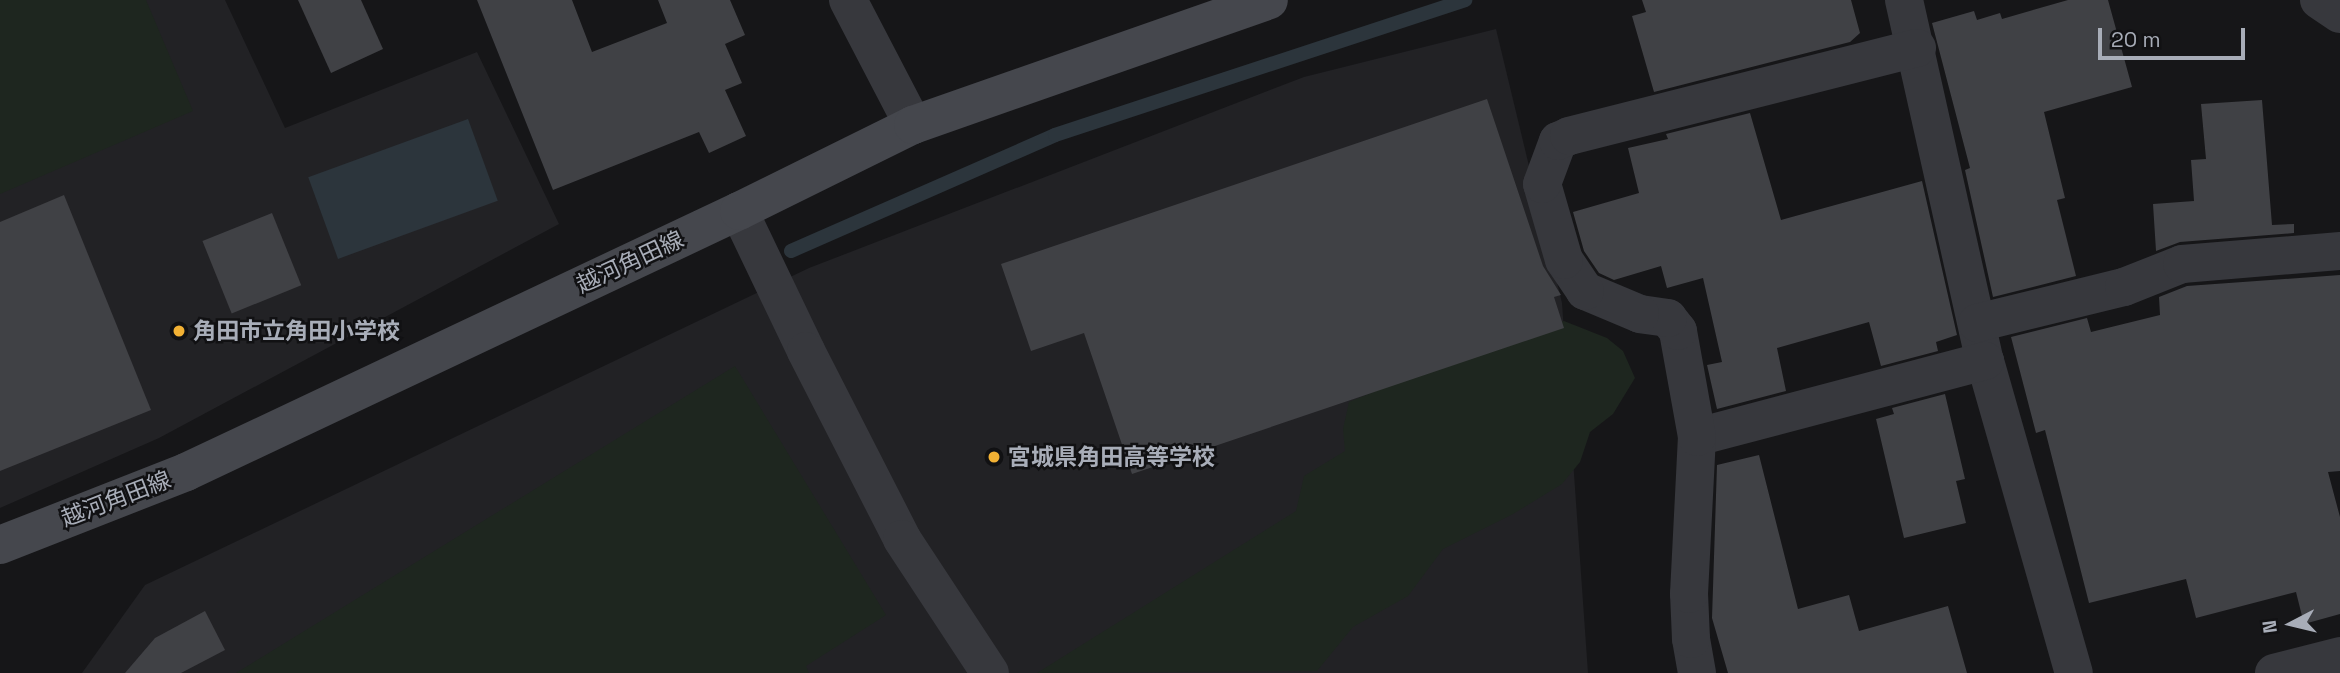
<!DOCTYPE html>
<html>
<head>
<meta charset="utf-8">
<style>
  body { margin:0 }
  #map { position:relative; width:2340px; height:673px; overflow:hidden; background:#161618; font-family:"Space Grotesk","Noto Sans JP",sans-serif }
  div>[style] { position:absolute }
  [style*='--x'] { left:calc(var(--x)*1px); top:calc(var(--y)*1px); width:calc(var(--w)*1px); rotate:calc(var(--a)*1deg) }
  .built>* { inset:0; background:#222225 }
  .green>* { inset:0; background:#1e261f }
  .water>* { inset:0; background:#2c353c; transform-origin:0 0 }
  .stream>* { height:14px; margin:-7px; padding:0 7px; transform-origin:7px; border-radius:7px; background:#2c353c }
  .building>* { inset:0; background:#404145; transform-origin:0 0 }
  .street>* { height:38px; margin:-19px; padding:0 19px; transform-origin:19px; border-radius:19px; background:#37383d }
  .secondary>* { height:38px; margin:-19px; padding:0 19px; transform-origin:19px; border-radius:19px; background:#45474d }
  .dots>* { width:19px; height:19px; translate:-50% -50%; box-sizing:border-box; border:4px solid #111113; border-radius:50% }
  span { translate:-50% -50%; white-space:nowrap; text-align:center; line-height:1.15; -webkit-text-stroke:5px #111113; paint-order:stroke }
  .street-label { font-size:23px; color:#a8adb8 }
  .poi-label { font-size:23px; color:#a8adb8; font-weight:700 }
  .left { translate:0 -50%; text-align:left }
  .north { position:absolute; left:2256px; top:589px; width:70px; height:70px; -webkit-text-stroke:5px #111113; paint-order:stroke; rotate:263deg; font-size:19px; font-weight:700; line-height:28px; text-align:center; color:#a8adb8 }
  .north::after { content:''; display:block; margin:auto; width:24px; height:32px; background:#a8adb8; clip-path:polygon(50% 0,100% 100%,50% 72%,0 100%) }
  .scale { position:absolute; left:2098px; top:28px; width:147px; height:32px; box-sizing:border-box; border:4px solid #a8adb8; border-top:0; padding-left:9px; font-size:21px; line-height:24px; white-space:nowrap; color:#a8adb8; -webkit-text-stroke:5px #111113; paint-order:stroke }
</style>
</head>
<body>
<div id="map">
  <div class="built">
    <div style="clip-path:polygon(0 0,225px 0,285px 128px,477px 52px,559px 224px,159px 438px,0 508px)"></div>
    <div style="clip-path:polygon(1496px 29px,1562px 303px,1588px 673px,82px 673px,145px 585px,809px 268px,1304px 77px)"></div>
  </div>
  <div class="green">
    <div style="clip-path:polygon(0 0,146px 0,193px 111px,0 194px)"></div>
    <div style="clip-path:polygon(1564px 321px,1607px 338px,1623px 351px,1635px 378px,1613px 414px,1590px 432px,1580px 462px,1562px 484px,1513px 514px,1443px 549px,1408px 596px,1353px 627px,1317px 671px,1037px 673px,1296px 511px,1304px 476px,1345px 451px,1343px 429px,1349px 402px,1532px 327px)"></div>
    <div style="clip-path:polygon(735px 366px,886px 615px,806px 666px,809px 673px,236px 673px)"></div>
  </div>
  <div class="water">
    <div style="left:468px;top:119px;width:87px;height:170px;rotate:70deg"></div>
  </div>
  <div class="stream">
    <div style="--x:791;--y:251;--w:288;--a:-23.7"></div>
    <div style="--x:1055;--y:135;--w:432;--a:-18.2"></div>
  </div>
  <div class="building">
    <div style="clip-path:polygon(298px 0,361px 0,383px 49px,331px 73px)"></div>
    <div style="clip-path:polygon(477px 0,572px 0,592px 52px,667px 23px,658px 0,730px 0,745px 35px,725px 44px,742px 83px,725px 90px,746px 136px,709px 153px,699px 132px,553px 190px)"></div>
    <div style="clip-path:polygon(1642px 0,1851px 0,1860px 33px,1850px 42px,1654px 92px,1632px 16px,1646px 12px)"></div>
    <div style="clip-path:polygon(2068px 0,2108px 0,2132px 87px,2044px 112px,2065px 198px,2057px 200px,2076px 276px,1993px 297px,1965px 170px,1970px 168px,1932px 23px,1974px 11px,1977px 20px,2000px 13px,2002px 19px)"></div>
    <div style="clip-path:polygon(1487px 99px,1543px 266px,1561px 295px,1554px 297px,1564px 328px,1132px 474px,1084px 333px,1031px 351px,1001px 264px)"></div>
    <div style="clip-path:polygon(2262px 100px,2272px 225px,2294px 224px,2294px 233px,2180px 242px,2156px 251px,2153px 204px,2194px 201px,2191px 160px,2206px 159px,2201px 104px)"></div>
    <div style="clip-path:polygon(1750px 113px,1781px 220px,1922px 181px,1957px 335px,1936px 342px,1938px 351px,1881px 366px,1869px 322px,1777px 348px,1786px 391px,1717px 409px,1707px 365px,1722px 362px,1703px 278px,1667px 288px,1661px 266px,1614px 280px,1599px 273px,1584px 251px,1573px 212px,1639px 193px,1628px 148px,1668px 139px,1666px 134px)"></div>
    <div style="clip-path:polygon(64px 195px,151px 410px,0 471px,0 222px)"></div>
    <div style="left:272px;top:213px;width:78px;height:75px;rotate:68deg"></div>
    <div style="clip-path:polygon(2340px 275px,2340px 471px,2328px 472px,2340px 517px,2340px 614px,2304px 624px,2296px 592px,2196px 618px,2186px 579px,2089px 603px,2045px 430px,2036px 433px,2011px 337px,2087px 318px,2091px 332px,2160px 315px,2159px 297px,2187px 286px)"></div>
    <div style="clip-path:polygon(1945px 394px,1965px 479px,1956px 481px,1966px 523px,1904px 538px,1876px 419px,1894px 414px,1892px 408px)"></div>
    <div style="clip-path:polygon(1759px 455px,1798px 609px,1849px 595px,1859px 631px,1948px 606px,1967px 673px,1728px 673px,1712px 618px,1717px 465px)"></div>
    <div style="clip-path:polygon(205px 611px,225px 650px,181px 673px,125px 673px,155px 638px)"></div>
  </div>
  <div class="street">
    <div style="--x:848;--y:0;--w:141;--a:62.5"></div>
    <div style="--x:1904;--y:0;--w:370;--a:77.4"></div>
    <div style="--x:1985;--y:361;--w:324;--a:74.1"></div>
    <div style="--x:2319;--y:0;--w:25;--a:34"></div>
    <div style="--x:739;--y:211;--w:155;--a:64.4"></div>
    <div style="--x:806;--y:351;--w:211;--a:62.9"></div>
    <div style="--x:902;--y:539;--w:160;--a:56.7"></div>
    <div style="--x:1977;--y:323;--w:151;--a:-13.8"></div>
    <div style="--x:2124;--y:287;--w:62;--a:-21.6"></div>
    <div style="--x:2182;--y:264;--w:159;--a:-4.7"></div>
    <div style="--x:1697;--y:437;--w:298;--a:-14.8"></div>
    <div style="--x:1697;--y:673;--w:35;--a:-100"></div>
    <div style="--x:1691;--y:639;--w:45;--a:-92.5"></div>
    <div style="--x:1689;--y:594;--w:157;--a:-87.1"></div>
    <div style="--x:1697;--y:437;--w:108;--a:-100.2"></div>
    <div style="--x:1678;--y:331;--w:16;--a:-128"></div>
    <div style="--x:1668;--y:318;--w:28;--a:-172"></div>
    <div style="--x:1640;--y:314;--w:60;--a:-157.3"></div>
    <div style="--x:1585;--y:291;--w:37;--a:-124"></div>
    <div style="--x:1564;--y:260;--w:79;--a:-106.1"></div>
    <div style="--x:1542;--y:184;--w:46;--a:-69.6"></div>
    <div style="--x:1558;--y:141;--w:12;--a:-24"></div>
    <div style="--x:1569;--y:136;--w:359;--a:-14.2"></div>
    <div style="--x:2274;--y:673;--w:68;--a:-14.4"></div>
  </div>
  <div class="secondary">
    <div style="--x:0;--y:545;--w:200;--a:-21.4"></div>
    <div style="--x:186;--y:472;--w:611;--a:-25.27"></div>
    <div style="--x:739;--y:211;--w:194;--a:-26.3"></div>
    <div style="--x:913;--y:125;--w:377;--a:-19.3"></div>
  </div>
  <div class="dots">
    <div style="left:179px;top:331px;background:#f2b134"></div>
    <div style="left:994px;top:457px;background:#f2b134"></div>
  </div>
  <div class="street-label">
    <span style="left:630px;top:262px;rotate:-25deg">越河角田線</span>
    <span style="left:116px;top:499px;rotate:-21deg">越河角田線</span>
  </div>
  <div class="poi-label">
    <span class="left" style="left:193px;top:331px">角田市立角田小学校</span>
    <span class="left" style="left:1008px;top:457px">宮城県角田高等学校</span>
  </div>
  <div class="north">N</div>
  <div class="scale">20 m</div>
</div>
</body>
</html>
